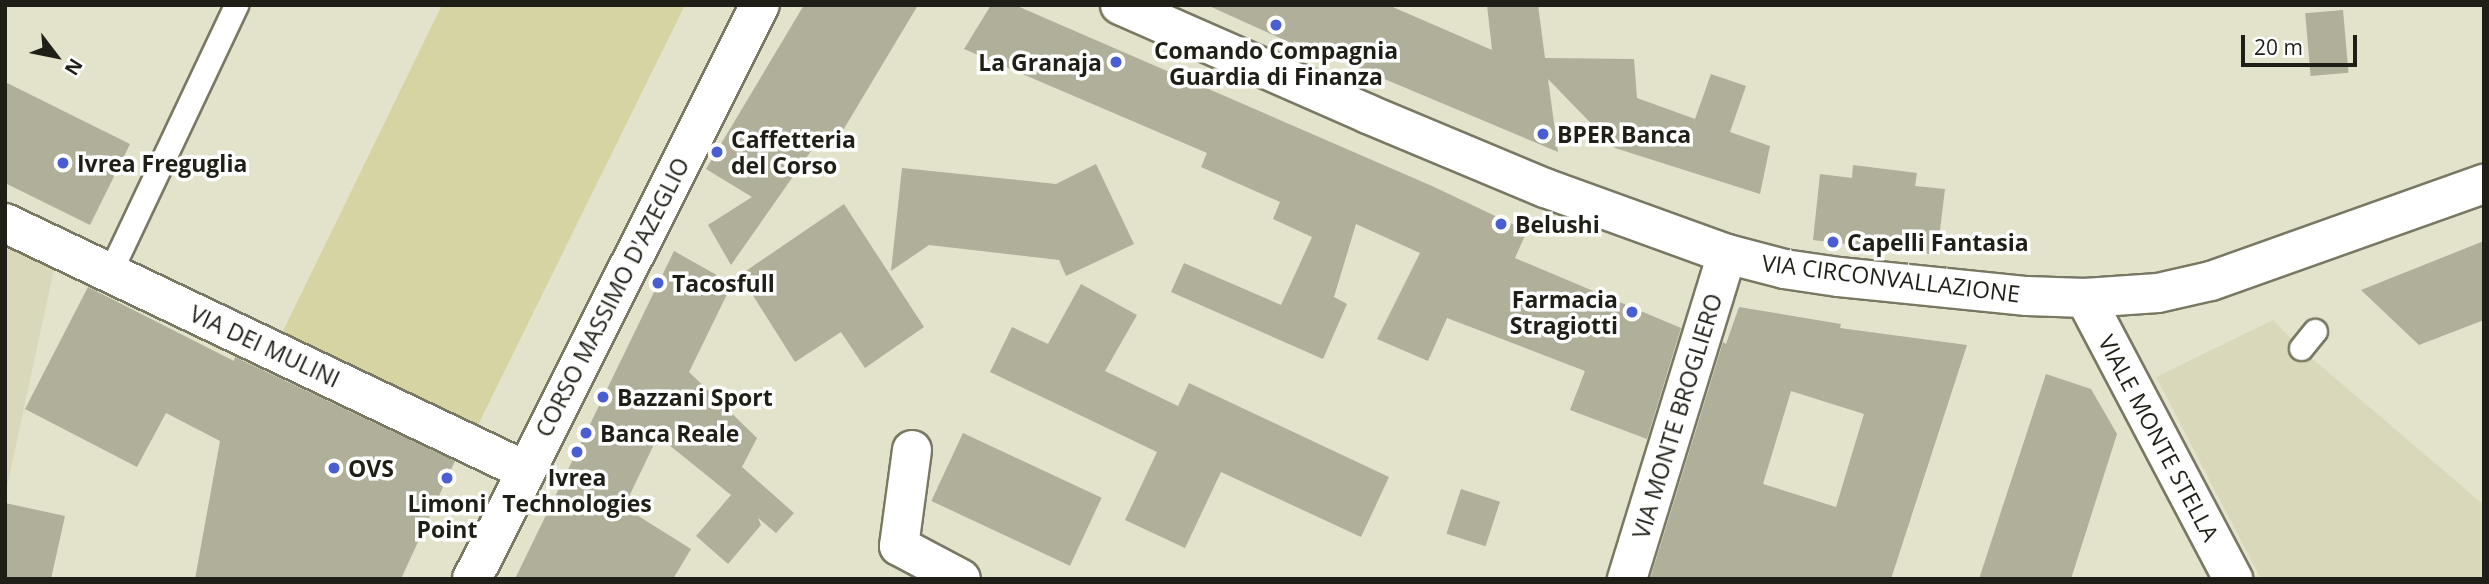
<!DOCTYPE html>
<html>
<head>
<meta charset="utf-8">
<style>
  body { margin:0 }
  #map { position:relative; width:2489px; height:584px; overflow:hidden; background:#e3e3cc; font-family:"Open Sans",sans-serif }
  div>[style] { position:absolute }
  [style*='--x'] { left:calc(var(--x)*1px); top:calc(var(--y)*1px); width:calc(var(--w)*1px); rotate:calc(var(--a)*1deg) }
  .built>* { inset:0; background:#d9d8bb }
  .green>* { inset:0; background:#d6d4a2 }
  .building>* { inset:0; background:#afaf9a; transform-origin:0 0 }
  .roads { filter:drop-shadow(2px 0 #787863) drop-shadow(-2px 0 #787863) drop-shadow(0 2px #787863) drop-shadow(0 -2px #787863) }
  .lane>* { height:23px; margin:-11.5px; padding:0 11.5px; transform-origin:11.5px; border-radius:11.5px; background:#fff }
  .street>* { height:38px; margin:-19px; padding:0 19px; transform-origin:19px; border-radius:19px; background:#fff }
  .secondary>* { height:38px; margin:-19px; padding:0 19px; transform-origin:19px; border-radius:19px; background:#fff }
  .primary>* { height:38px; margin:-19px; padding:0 19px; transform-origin:19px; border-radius:19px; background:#fff }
  .dots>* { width:19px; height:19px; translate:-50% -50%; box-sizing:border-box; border:4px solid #fff; border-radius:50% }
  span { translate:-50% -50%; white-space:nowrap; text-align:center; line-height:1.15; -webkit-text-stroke:7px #fff; paint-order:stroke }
  .poi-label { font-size:23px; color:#201f17; font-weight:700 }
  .right { translate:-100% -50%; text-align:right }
  .left { translate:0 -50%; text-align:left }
  .street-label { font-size:23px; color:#201f17 }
  .frame { position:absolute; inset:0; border:7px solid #201f17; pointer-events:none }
  .north { position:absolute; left:21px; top:21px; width:70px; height:70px; -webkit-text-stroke:5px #fff; paint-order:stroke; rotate:122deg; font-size:19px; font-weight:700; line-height:28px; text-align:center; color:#201f17 }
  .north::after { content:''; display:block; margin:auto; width:24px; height:32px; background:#201f17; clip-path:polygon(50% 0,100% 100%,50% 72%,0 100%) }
  .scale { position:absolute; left:2241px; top:35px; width:116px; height:32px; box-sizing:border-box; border:4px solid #201f17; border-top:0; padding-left:9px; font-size:21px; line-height:24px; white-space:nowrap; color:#201f17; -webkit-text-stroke:5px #fff; paint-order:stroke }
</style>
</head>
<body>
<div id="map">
  <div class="built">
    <div style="clip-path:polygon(5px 247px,54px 269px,5px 496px)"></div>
    <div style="clip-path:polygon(2273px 320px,2301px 349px,2484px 505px,2484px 579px,2261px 579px,2156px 377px)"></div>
  </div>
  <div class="green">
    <div style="clip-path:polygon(442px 5px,685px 5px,476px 429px,282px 333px)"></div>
  </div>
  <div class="building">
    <div style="clip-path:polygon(804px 5px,918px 5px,833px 147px,818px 141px,731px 265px,708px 225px,752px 197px,706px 169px)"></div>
    <div style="clip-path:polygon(991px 5px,1015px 5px,1432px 186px,1527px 231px,1515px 258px,1681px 328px,1647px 439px,1570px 410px,1585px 371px,1447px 318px,1428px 361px,1377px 339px,1420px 253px,1356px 224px,1334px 297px,1347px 304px,1323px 359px,1171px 292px,1184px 263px,1281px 305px,1312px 237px,1273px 219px,1280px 202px,1201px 167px,1207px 153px,964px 49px)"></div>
    <div style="clip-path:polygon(1207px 5px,1388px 5px,1492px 50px,1487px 5px,1538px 5px,1545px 58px,1634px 59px,1637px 98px,1695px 119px,1711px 74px,1746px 86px,1730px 132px,1770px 146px,1760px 194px,1615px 148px,1548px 79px,1558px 152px,1294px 41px,1293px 44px)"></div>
    <div style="left:2343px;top:10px;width:63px;height:38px;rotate:85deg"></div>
    <div style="clip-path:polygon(5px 82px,130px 144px,90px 225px,5px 183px)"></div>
    <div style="clip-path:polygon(1096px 164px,1134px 244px,1066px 276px,1059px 260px,929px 245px,891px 271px,902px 168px,1056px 184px)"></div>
    <div style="clip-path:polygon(1853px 165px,1917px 173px,1915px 186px,1945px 189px,1937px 255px,1813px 240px,1820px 174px,1852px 178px)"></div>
    <div style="clip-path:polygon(844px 204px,924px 327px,865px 368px,841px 332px,795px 362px,740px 275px)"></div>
    <div style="clip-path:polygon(2484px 241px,2484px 320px,2419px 345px,2361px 290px)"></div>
    <div style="clip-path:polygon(674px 251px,722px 278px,711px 294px,735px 278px,689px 372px,757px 438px,742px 467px,794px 513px,776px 533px,758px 518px,761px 525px,728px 564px,696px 536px,731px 495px,658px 436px,624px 507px,691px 549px,673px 579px,515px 579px)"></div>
    <div style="clip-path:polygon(1081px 284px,1137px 315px,1105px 371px,1178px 406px,1189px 383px,1389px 477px,1361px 537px,1221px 472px,1185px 548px,1125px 520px,1157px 452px,990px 372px,1012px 327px,1048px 344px)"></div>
    <div style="clip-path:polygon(88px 287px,234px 361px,235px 357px,455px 461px,401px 579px,195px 579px,220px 441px,166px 413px,137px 467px,25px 409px)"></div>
    <div style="clip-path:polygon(evenodd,1739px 307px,1841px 324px,1840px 328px,1967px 345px,1891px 579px,1650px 579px,1723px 342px,1726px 344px,1739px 307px,1791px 391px,1864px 414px,1836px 507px,1763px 484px,1791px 391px)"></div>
    <div style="clip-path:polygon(2046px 374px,2091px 389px,2117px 434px,2071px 579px,1979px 579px)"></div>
    <div style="left:963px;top:433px;width:153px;height:75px;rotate:25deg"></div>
    <div style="left:1461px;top:489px;width:41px;height:47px;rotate:18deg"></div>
    <div style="clip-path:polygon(5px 503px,65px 516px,51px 579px,5px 579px)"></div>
  </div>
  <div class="roads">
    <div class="lane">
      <div style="--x:110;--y:272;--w:295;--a:-64.7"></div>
      <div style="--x:2301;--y:348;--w:22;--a:-51"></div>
    </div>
    <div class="street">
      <div style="--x:912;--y:450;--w:97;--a:97.7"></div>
      <div style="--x:899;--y:546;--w:70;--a:28"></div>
      <div style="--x:1627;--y:579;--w:340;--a:-72.9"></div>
    </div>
    <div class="secondary">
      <div style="--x:5;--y:223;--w:575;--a:25.45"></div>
      <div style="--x:2085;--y:298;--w:318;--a:62.2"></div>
    </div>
    <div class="primary">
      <div style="--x:1120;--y:5;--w:271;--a:23.7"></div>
      <div style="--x:1368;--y:114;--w:192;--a:22.7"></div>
      <div style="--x:1545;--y:188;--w:194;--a:19.9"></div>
      <div style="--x:1727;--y:254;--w:59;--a:14.7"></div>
      <div style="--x:1784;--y:269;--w:56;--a:8.3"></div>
      <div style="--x:1839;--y:277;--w:189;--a:5.8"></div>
      <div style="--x:2027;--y:296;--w:58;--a:2"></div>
      <div style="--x:2085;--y:298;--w:73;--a:-3.9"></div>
      <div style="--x:2158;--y:293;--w:54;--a:-12.8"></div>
      <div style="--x:2211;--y:281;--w:290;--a:-19.6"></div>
      <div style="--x:472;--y:579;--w:642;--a:-63.36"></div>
    </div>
  </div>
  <div class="dots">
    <div style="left:1276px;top:25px;background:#495ed3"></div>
    <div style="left:1116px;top:62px;background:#495ed3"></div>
    <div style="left:1543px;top:134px;background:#495ed3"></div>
    <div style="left:717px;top:152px;background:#495ed3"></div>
    <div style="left:63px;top:163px;background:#495ed3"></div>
    <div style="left:1501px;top:224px;background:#495ed3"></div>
    <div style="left:1833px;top:242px;background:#495ed3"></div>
    <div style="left:658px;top:283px;background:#495ed3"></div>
    <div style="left:1632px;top:312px;background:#495ed3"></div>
    <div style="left:603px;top:397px;background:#495ed3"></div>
    <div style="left:586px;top:433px;background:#495ed3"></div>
    <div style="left:577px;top:452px;background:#495ed3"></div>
    <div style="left:334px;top:468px;background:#495ed3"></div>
    <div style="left:447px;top:478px;background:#495ed3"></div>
  </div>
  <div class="poi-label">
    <span style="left:1276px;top:63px">Comando Compagnia<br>Guardia di Finanza</span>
    <span class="right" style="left:1102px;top:62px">La Granaja</span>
    <span class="left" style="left:1557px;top:134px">BPER Banca</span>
    <span class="left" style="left:731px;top:152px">Caffetteria<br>del Corso</span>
    <span class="left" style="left:77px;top:163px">Ivrea Freguglia</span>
    <span class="left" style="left:1515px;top:224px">Belushi</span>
    <span class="left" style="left:1847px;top:242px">Capelli Fantasia</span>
    <span class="left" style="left:672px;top:283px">Tacosfull</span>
    <span class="right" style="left:1618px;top:312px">Farmacia<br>Stragiotti</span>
    <span class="left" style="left:617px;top:397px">Bazzani Sport</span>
    <span class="left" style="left:600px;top:433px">Banca Reale</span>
    <span class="left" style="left:348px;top:468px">OVS</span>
    <span style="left:577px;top:490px">Ivrea<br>Technologies</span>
    <span style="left:447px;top:516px">Limoni<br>Point</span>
  </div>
  <div class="street-label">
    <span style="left:1891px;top:278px;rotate:7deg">VIA CIRCONVALLAZIONE</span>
    <span style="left:612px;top:297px;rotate:-63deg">CORSO MASSIMO D'AZEGLIO</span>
    <span style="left:265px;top:346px;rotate:25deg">VIA DEI MULINI</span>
    <span style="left:1677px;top:416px;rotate:-73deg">VIA MONTE BROGLIERO</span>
    <span style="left:2159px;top:438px;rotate:62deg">VIALE MONTE STELLA</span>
  </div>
  <div class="frame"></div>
  <div class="north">N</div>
  <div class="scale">20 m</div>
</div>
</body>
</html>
